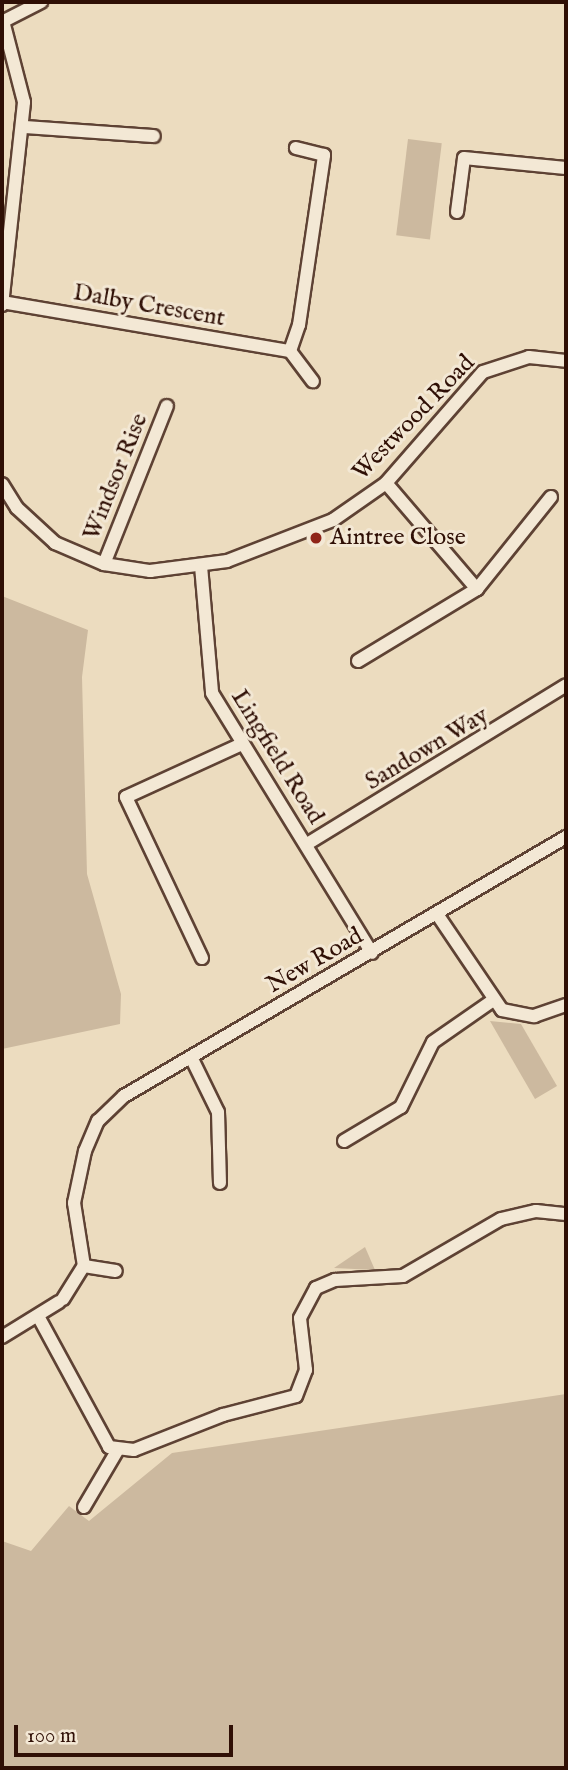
<!DOCTYPE html>
<html>
<head>
<meta charset="utf-8">
<style>
  body { margin:0 }
  #map { position:relative; width:568px; height:1770px; overflow:hidden; background:#ecdcbf; font-family:"IM FELL English",serif }
  div>[style] { position:absolute }
  [style*='--x'] { left:calc(var(--x)*1px); top:calc(var(--y)*1px); width:calc(var(--w)*1px); rotate:calc(var(--a)*1deg) }
  .green>* { inset:0; background:#ccb99f; transform-origin:0 0 }
  .roads { filter:drop-shadow(2px 0 #5e4234) drop-shadow(-2px 0 #5e4234) drop-shadow(0 2px #5e4234) drop-shadow(0 -2px #5e4234) }
  .street>* { height:12px; margin:-6px; padding:0 6px; transform-origin:6px; border-radius:6px; background:#f3e8d5 }
  .dots>* { width:19px; height:19px; translate:-50% -50%; box-sizing:border-box; border:4px solid #f3e8d5; border-radius:50% }
  span { translate:-50% -50%; white-space:nowrap; text-align:center; line-height:1.15; -webkit-text-stroke:6px #f3e8d5; paint-order:stroke }
  .street-label { font-size:24px; color:#2f0f05 }
  .poi-label { font-size:24px; color:#2f0f05 }
  .left { translate:0 -50%; text-align:left }
  .frame { position:absolute; inset:0; border:4px solid #2f0f05; pointer-events:none }
  .scale { position:absolute; left:14px; top:1725px; width:219px; height:32px; box-sizing:border-box; border:4px solid #2f0f05; border-top:0; padding-left:9px; font-size:21px; line-height:24px; white-space:nowrap; color:#2f0f05; -webkit-text-stroke:5px #f3e8d5; paint-order:stroke }
</style>
</head>
<body>
<div id="map">
  <div class="green">
    <div style="left:408px;top:139px;width:34px;height:97px;rotate:7deg"></div>
    <div style="clip-path:polygon(2px 596px,88px 630px,82px 677px,87px 874px,121px 994px,120px 1024px,2px 1049px)"></div>
    <div style="clip-path:polygon(490px 1021px,521px 1024px,557px 1086px,535px 1099px)"></div>
    <div style="clip-path:polygon(365px 1247px,375px 1270px,334px 1268px)"></div>
    <div style="clip-path:polygon(566px 1394px,566px 1768px,2px 1768px,2px 1541px,31px 1551px,69px 1506px,89px 1521px,172px 1453px)"></div>
  </div>
  <div class="roads">
    <div class="street">
      <div style="--x:2;--y:22;--w:44;--a:-27.1"></div>
      <div style="--x:24;--y:127;--w:130;--a:4"></div>
      <div style="--x:457;--y:212;--w:54;--a:-82.6"></div>
      <div style="--x:464;--y:158;--w:102;--a:5.6"></div>
      <div style="--x:2;--y:302;--w:292;--a:9.7"></div>
      <div style="--x:290;--y:351;--w:28;--a:-71"></div>
      <div style="--x:299;--y:325;--w:172;--a:-81.6"></div>
      <div style="--x:324;--y:155;--w:29;--a:-166"></div>
      <div style="--x:2;--y:305;--w:204;--a:-83.8"></div>
      <div style="--x:24;--y:102;--w:84;--a:-104.5"></div>
      <div style="--x:290;--y:351;--w:38;--a:53"></div>
      <div style="--x:386;--y:483;--w:140;--a:49.4"></div>
      <div style="--x:2;--y:484;--w:28;--a:58"></div>
      <div style="--x:17;--y:508;--w:52;--a:42.6"></div>
      <div style="--x:55;--y:543;--w:53;--a:23.2"></div>
      <div style="--x:104;--y:564;--w:47;--a:8.7"></div>
      <div style="--x:150;--y:571;--w:78;--a:-7.4"></div>
      <div style="--x:227;--y:561;--w:114;--a:-21.1"></div>
      <div style="--x:333;--y:520;--w:65;--a:-34.9"></div>
      <div style="--x:386;--y:483;--w:147;--a:-48.9"></div>
      <div style="--x:483;--y:372;--w:48;--a:-18.1"></div>
      <div style="--x:529;--y:357;--w:37;--a:6"></div>
      <div style="--x:104;--y:564;--w:170;--a:-68.3"></div>
      <div style="--x:201;--y:566;--w:127;--a:85"></div>
      <div style="--x:212;--y:693;--w:305;--a:58.4"></div>
      <div style="--x:358;--y:661;--w:139;--a:-31.2"></div>
      <div style="--x:477;--y:589;--w:118;--a:-51.2"></div>
      <div style="--x:307;--y:844;--w:304;--a:-31.5"></div>
      <div style="--x:437;--y:914;--w:116;--a:55.9"></div>
      <div style="--x:502;--y:1010;--w:33;--a:11"></div>
      <div style="--x:534;--y:1016;--w:34;--a:-19"></div>
      <div style="--x:202;--y:958;--w:178;--a:-115.3"></div>
      <div style="--x:126;--y:797;--w:128;--a:-24.6"></div>
      <div style="--x:191;--y:1057;--w:61;--a:63.9"></div>
      <div style="--x:218;--y:1112;--w:71;--a:88.4"></div>
      <div style="--x:344;--y:1141;--w:66;--a:-30.8"></div>
      <div style="--x:401;--y:1107;--w:72;--a:-63.8"></div>
      <div style="--x:433;--y:1042;--w:72;--a:-34.8"></div>
      <div style="--x:84;--y:1266;--w:32;--a:9"></div>
      <div style="--x:63;--y:1299;--w:39;--a:-58"></div>
      <div style="--x:84;--y:1266;--w:64;--a:-99"></div>
      <div style="--x:74;--y:1203;--w:53;--a:-78.1"></div>
      <div style="--x:85;--y:1151;--w:33;--a:-67"></div>
      <div style="--x:98;--y:1121;--w:36;--a:-44"></div>
      <div style="--x:124;--y:1096;--w:512;--a:-30.37"></div>
      <div style="--x:38;--y:1316;--w:149;--a:61.5"></div>
      <div style="--x:109;--y:1447;--w:25;--a:7"></div>
      <div style="--x:134;--y:1450;--w:96;--a:-21.5"></div>
      <div style="--x:223;--y:1415;--w:75;--a:-14.6"></div>
      <div style="--x:296;--y:1396;--w:28;--a:-69"></div>
      <div style="--x:306;--y:1370;--w:52;--a:-96.6"></div>
      <div style="--x:300;--y:1318;--w:34;--a:-62"></div>
      <div style="--x:316;--y:1288;--w:21;--a:-23"></div>
      <div style="--x:335;--y:1280;--w:68;--a:-3.4"></div>
      <div style="--x:403;--y:1276;--w:113;--a:-30.2"></div>
      <div style="--x:501;--y:1219;--w:36;--a:-13"></div>
      <div style="--x:536;--y:1211;--w:30;--a:6"></div>
      <div style="--x:2;--y:1337;--w:67;--a:-31.6"></div>
      <div style="--x:84;--y:1507;--w:65;--a:-59.5"></div>
    </div>
  </div>
  <div class="dots">
    <div style="left:316px;top:538px;background:#8f2418"></div>
  </div>
  <div class="street-label">
    <span style="left:149px;top:306px;rotate:10deg">Dalby Crescent</span>
    <span style="left:414px;top:418px;rotate:-46deg">Westwood Road</span>
    <span style="left:116px;top:477px;rotate:-68deg">Windsor Rise</span>
    <span style="left:427px;top:749px;rotate:-31deg">Sandown Way</span>
    <span style="left:277px;top:757px;rotate:58deg">Lingfield Road</span>
    <span style="left:315px;top:961px;rotate:-30deg">New Road</span>
  </div>
  <div class="poi-label">
    <span class="left" style="left:330px;top:538px">Aintree Close</span>
  </div>
  <div class="frame"></div>
  <div class="scale">100 m</div>
</div>
</body>
</html>
